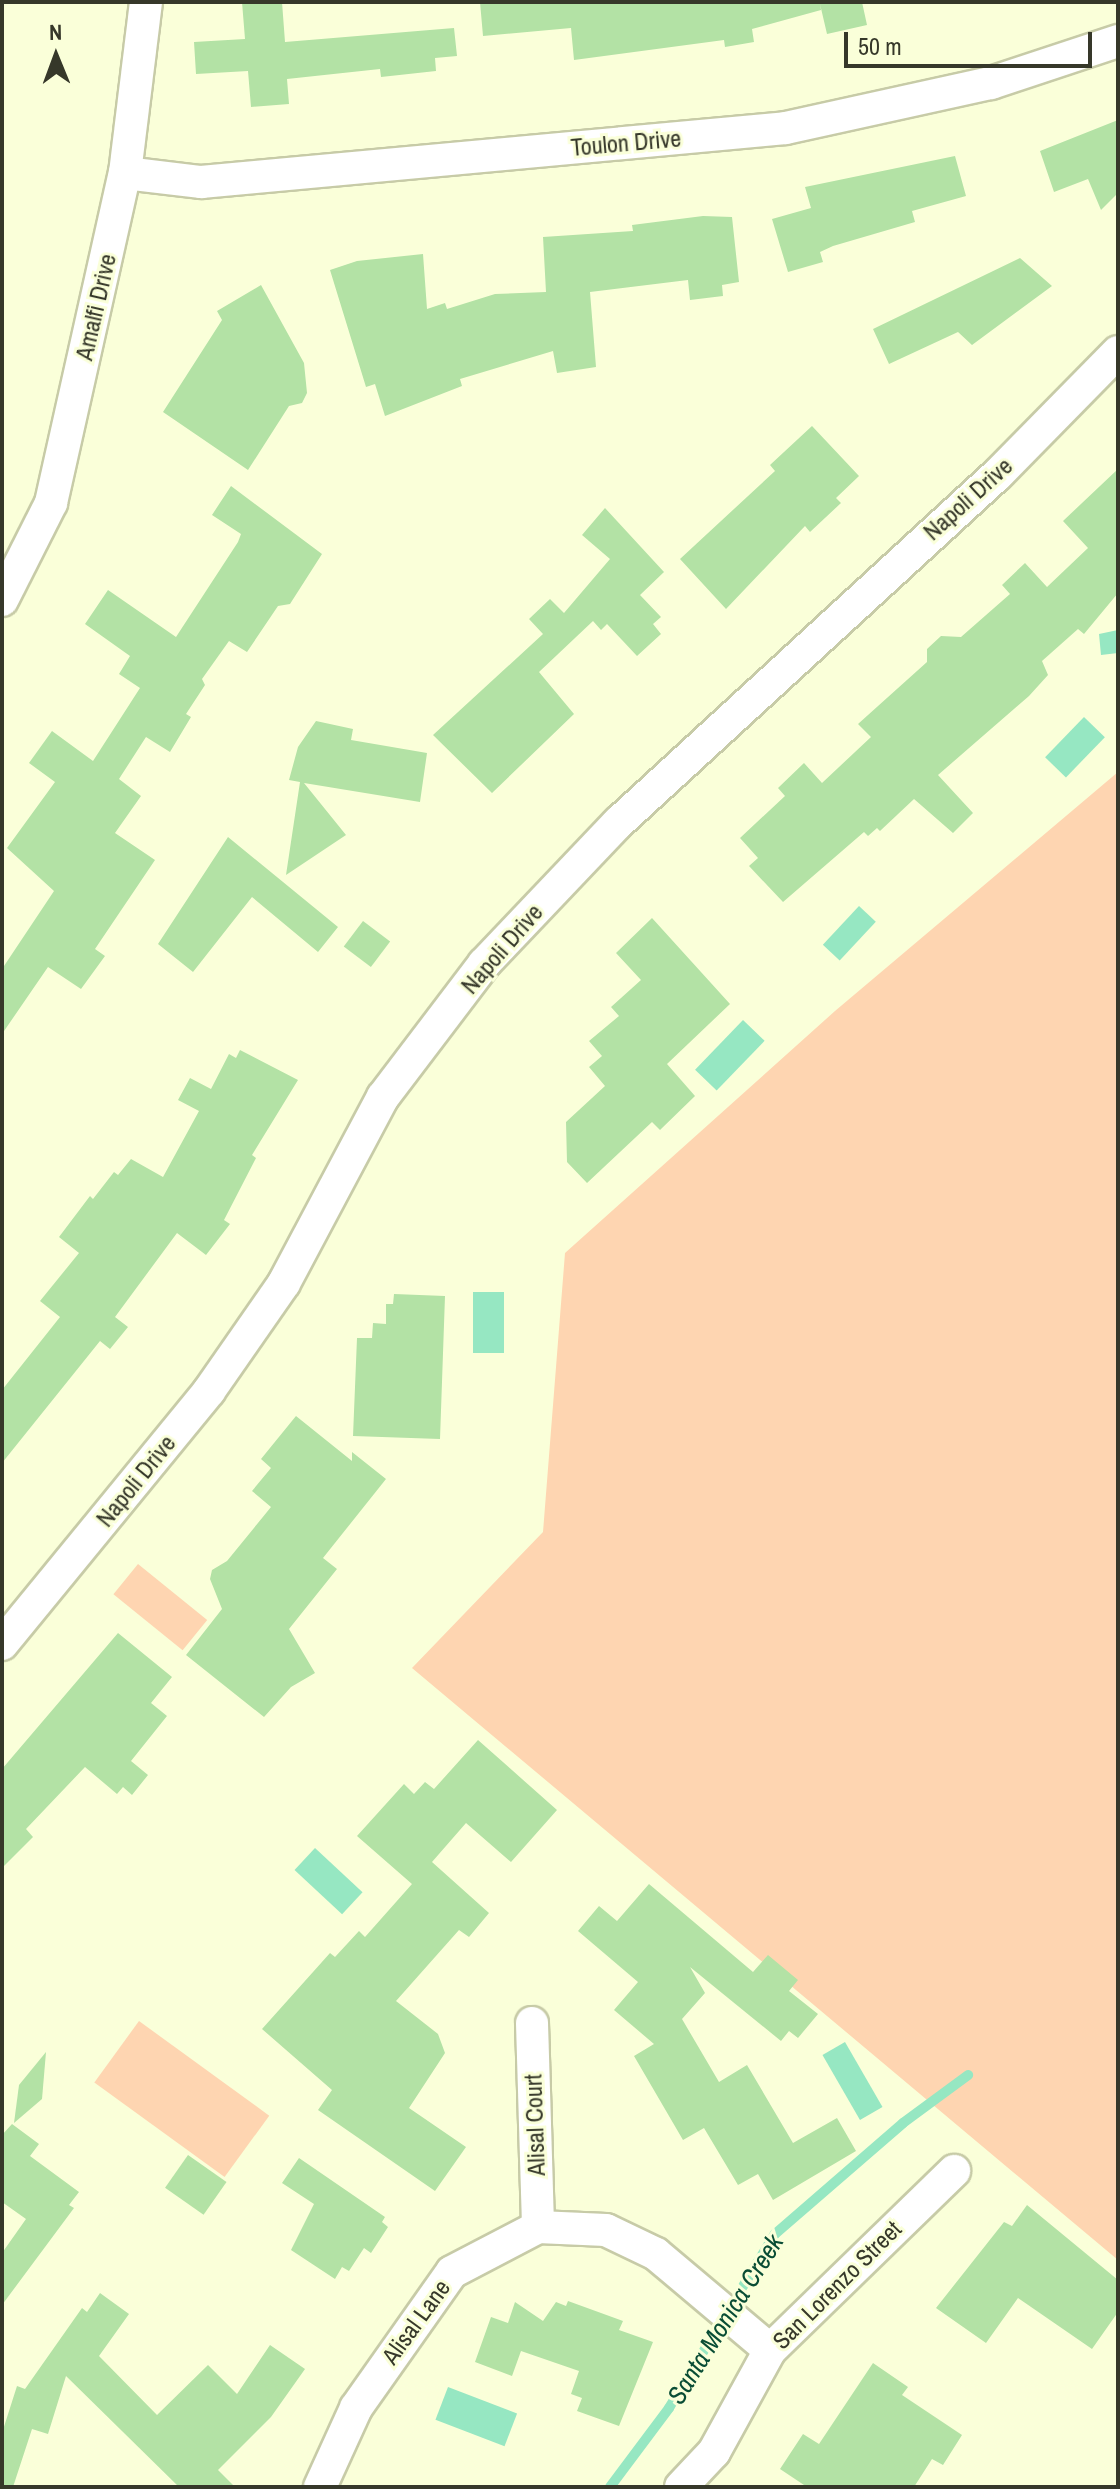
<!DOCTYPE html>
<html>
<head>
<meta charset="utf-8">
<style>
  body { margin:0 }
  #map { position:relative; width:1120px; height:2489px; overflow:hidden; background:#faffd9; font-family:"Archivo Narrow",sans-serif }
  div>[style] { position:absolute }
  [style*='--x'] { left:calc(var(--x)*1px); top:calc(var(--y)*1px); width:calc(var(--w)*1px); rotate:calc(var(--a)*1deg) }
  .green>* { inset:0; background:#fed5b1; transform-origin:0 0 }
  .water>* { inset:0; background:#96e7c2; transform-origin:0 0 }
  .stream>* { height:10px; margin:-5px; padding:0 5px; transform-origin:5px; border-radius:5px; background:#96e7c2 }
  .building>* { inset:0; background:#b3e2a5; transform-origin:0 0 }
  .roads { filter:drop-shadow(2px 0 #c7cba7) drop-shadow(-2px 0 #c7cba7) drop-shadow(0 2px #c7cba7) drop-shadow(0 -2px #c7cba7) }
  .minor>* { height:32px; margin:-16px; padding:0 16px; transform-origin:16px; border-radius:16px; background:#fff }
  span { translate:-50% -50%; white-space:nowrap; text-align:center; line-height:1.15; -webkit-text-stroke:6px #faffd9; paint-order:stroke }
  .street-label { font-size:24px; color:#36382a }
  .water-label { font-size:26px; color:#094d35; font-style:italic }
  .frame { position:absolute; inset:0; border:4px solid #36382a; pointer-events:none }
  .north { position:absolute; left:16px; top:16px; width:80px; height:80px; -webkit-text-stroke:6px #faffd9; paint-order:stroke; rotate:359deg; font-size:22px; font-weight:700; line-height:32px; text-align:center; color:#36382a }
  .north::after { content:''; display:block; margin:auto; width:28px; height:36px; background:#36382a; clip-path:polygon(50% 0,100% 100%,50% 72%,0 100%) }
  .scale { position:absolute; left:844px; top:32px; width:248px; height:36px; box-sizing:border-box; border:4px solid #36382a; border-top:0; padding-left:10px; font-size:24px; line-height:28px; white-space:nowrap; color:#36382a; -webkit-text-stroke:6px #faffd9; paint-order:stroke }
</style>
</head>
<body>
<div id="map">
  <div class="green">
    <div style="clip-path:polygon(1118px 772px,1118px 2260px,412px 1668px,543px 1532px,565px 1253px,835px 1011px)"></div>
    <div style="left:138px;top:1564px;width:89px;height:39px;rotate:39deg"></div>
    <div style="left:139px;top:2021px;width:161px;height:76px;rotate:36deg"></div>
  </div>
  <div class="water">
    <div style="clip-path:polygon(1118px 630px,1118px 653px,1101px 655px,1099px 634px)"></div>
    <div style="left:1084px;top:717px;width:29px;height:56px;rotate:44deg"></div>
    <div style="left:859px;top:906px;width:23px;height:53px;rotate:43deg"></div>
    <div style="left:743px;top:1020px;width:30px;height:69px;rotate:44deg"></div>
    <div style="left:473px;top:1292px;width:31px;height:61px"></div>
    <div style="left:315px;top:1848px;width:65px;height:30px;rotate:43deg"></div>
    <div style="left:845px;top:2042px;width:75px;height:26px;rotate:60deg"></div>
    <div style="left:448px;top:2387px;width:74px;height:35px;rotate:21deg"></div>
  </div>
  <div class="stream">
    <div style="--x:610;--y:2487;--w:99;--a:-53.2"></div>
    <div style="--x:669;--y:2408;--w:204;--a:-58.7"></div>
    <div style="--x:775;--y:2234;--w:169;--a:-40.9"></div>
    <div style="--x:903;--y:2123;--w:81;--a:-36.4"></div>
  </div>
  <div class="building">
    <div style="clip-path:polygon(242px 2px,282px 2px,285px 42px,454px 28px,457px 56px,435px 58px,436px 71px,381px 77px,380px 69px,287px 79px,289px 104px,251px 107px,248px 71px,196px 74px,194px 42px,245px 39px)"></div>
    <div style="clip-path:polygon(480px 2px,862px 2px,867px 25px,827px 34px,820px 4px,821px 10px,752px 29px,754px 42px,725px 47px,724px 40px,574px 60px,571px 28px,483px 36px)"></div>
    <div style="clip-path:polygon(1118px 120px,1118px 193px,1101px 210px,1088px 179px,1054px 192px,1040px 151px)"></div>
    <div style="clip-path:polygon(955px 156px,966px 196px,912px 211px,915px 222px,833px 246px,820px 252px,823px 262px,788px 272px,772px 219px,811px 208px,805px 187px)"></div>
    <div style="clip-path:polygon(703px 216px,732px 217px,739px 282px,722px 285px,723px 296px,690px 300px,688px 280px,590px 292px,596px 367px,557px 373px,553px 351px,460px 379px,462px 386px,385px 416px,375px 384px,366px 387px,330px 270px,357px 261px,423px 254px,427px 309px,445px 303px,447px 309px,495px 294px,546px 292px,543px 237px,633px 231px,632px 225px)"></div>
    <div style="clip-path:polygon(1020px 258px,1052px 286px,972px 345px,958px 332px,889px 364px,873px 329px)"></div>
    <div style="clip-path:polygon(261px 285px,304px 363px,307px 393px,302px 403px,289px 406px,248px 470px,163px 412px,222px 320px,217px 311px)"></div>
    <div style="clip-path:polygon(812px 426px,859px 476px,836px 498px,841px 503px,810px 532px,805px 526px,726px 609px,680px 559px,775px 471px,770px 465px)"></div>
    <div style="clip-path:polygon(1118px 469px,1118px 593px,1084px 634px,1078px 629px,1042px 661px,1048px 675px,1029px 696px,938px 775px,973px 813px,953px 833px,914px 799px,880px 831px,877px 828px,868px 836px,864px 832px,783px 902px,749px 866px,758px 858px,740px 838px,785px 796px,778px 788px,804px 763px,822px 783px,871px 737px,858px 724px,927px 662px,927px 649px,941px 636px,961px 637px,1010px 594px,1002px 585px,1025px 563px,1047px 587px,1088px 548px,1063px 521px)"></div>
    <div style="clip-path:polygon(231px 486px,322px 554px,290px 604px,278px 606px,247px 652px,229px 641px,202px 679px,205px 685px,186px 714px,191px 717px,170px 752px,146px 737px,119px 779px,141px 796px,115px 833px,155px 860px,95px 949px,105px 956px,81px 989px,48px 967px,2px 1034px,2px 969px,54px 891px,7px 848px,55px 782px,29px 763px,52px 731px,93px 761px,140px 688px,119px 674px,130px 656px,85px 624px,108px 590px,176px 637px,238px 542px,241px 534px,212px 515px)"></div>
    <div style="clip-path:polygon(605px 508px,664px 572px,640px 595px,661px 617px,653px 624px,661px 634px,637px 656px,607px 624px,601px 630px,593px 621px,539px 672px,574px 714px,492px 793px,433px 735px,543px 634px,529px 619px,550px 599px,564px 613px,610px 559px,582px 535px)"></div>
    <div style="clip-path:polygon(316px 721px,353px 729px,351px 740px,427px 753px,420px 802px,304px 783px,346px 835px,286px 875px,300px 782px,289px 780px,298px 747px)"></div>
    <div style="clip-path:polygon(228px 837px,338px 927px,318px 952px,252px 897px,193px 972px,158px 944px)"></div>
    <div style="clip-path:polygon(652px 918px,730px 1004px,667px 1064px,695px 1096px,660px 1130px,652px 1122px,587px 1183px,567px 1162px,566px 1122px,605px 1086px,589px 1067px,602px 1056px,589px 1041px,619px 1016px,611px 1007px,641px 980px,616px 953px)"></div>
    <div style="left:363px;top:921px;width:34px;height:32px;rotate:37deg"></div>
    <div style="clip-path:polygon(240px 1050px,298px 1080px,252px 1155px,256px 1158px,224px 1220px,230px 1224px,206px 1255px,177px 1233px,115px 1317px,128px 1327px,110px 1349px,100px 1341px,2px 1463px,2px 1390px,60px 1317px,40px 1301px,79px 1253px,59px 1237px,90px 1196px,93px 1199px,114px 1172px,118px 1175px,131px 1159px,163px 1177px,199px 1111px,178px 1100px,190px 1078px,211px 1089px,229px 1054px,236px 1058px)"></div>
    <div style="clip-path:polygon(394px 1294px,445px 1296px,440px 1439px,353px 1436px,357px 1338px,372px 1338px,373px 1323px,386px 1324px,386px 1304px,393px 1304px)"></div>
    <div style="clip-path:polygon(296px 1416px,352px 1461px,352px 1452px,386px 1479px,323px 1558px,337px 1569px,289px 1629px,315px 1673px,291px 1687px,264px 1717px,186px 1655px,222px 1609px,210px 1579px,212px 1570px,227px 1561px,271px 1507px,252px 1491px,271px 1468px,261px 1459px)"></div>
    <div style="clip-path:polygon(118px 1633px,172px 1677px,151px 1703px,167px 1716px,131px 1761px,148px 1775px,132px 1795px,123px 1787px,117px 1794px,85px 1767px,26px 1829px,33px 1837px,2px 1868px,2px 1769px)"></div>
    <div style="clip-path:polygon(478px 1740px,557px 1810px,511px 1862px,466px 1823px,432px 1862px,489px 1913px,469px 1937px,459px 1930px,396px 2001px,438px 2034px,445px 2053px,409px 2108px,466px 2147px,435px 2191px,318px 2110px,332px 2090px,262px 2029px,330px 1953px,335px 1957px,359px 1931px,365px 1937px,412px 1884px,357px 1836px,404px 1784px,414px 1794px,425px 1782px,434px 1789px)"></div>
    <div style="clip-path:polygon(649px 1884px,753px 1972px,768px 1955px,798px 1980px,789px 1991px,818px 2014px,798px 2038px,789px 2031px,781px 2041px,690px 1967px,705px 1993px,682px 2019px,719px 2082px,747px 2065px,793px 2143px,837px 2118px,856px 2151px,773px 2200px,758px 2174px,738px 2185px,704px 2128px,683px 2140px,634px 2056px,654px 2044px,614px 2010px,638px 1982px,578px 1931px,599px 1906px,617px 1921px)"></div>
    <div style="clip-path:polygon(46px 2052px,42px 2099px,14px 2123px,19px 2085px)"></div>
    <div style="clip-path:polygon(12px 2124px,39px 2144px,30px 2156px,79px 2192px,69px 2205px,74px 2208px,2px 2305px,2px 2253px,26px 2219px,2px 2202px,2px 2135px)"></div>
    <div style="left:188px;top:2155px;width:47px;height:40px;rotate:35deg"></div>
    <div style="clip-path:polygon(299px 2158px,385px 2217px,382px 2222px,388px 2227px,371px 2253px,364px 2248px,349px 2271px,342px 2267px,335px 2279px,291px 2250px,314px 2204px,282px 2183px)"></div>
    <div style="clip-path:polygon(1027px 2205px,1118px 2280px,1118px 2312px,1092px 2349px,1018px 2298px,986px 2343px,936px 2308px,1004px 2222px,1012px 2226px)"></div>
    <div style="clip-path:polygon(100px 2293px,129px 2314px,99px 2356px,157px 2415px,208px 2365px,237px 2394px,270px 2345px,305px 2369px,271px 2417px,218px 2470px,235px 2487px,179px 2487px,66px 2376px,48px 2434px,32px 2429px,13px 2487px,2px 2487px,2px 2433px,17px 2386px,25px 2389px,82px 2308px,87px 2312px)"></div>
    <div style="clip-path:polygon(568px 2301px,623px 2321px,619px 2330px,653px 2342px,619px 2426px,577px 2411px,582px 2398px,571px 2394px,579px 2371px,521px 2351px,512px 2376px,475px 2362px,491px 2317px,508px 2323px,515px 2302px,543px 2321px,556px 2302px,566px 2306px)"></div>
    <div style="clip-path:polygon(873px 2363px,908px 2387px,902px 2395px,962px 2435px,943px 2465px,932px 2459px,914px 2487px,807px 2487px,780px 2469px,803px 2434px,819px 2444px)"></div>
  </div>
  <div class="roads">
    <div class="minor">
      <div style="--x:125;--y:173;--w:77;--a:6.8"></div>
      <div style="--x:201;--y:182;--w:587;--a:-5.27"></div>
      <div style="--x:786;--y:128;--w:210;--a:-12.4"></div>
      <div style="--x:991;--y:83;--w:134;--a:-18.3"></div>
      <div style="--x:2;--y:600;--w:109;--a:-63.2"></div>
      <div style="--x:51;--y:503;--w:338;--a:-77.4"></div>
      <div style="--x:125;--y:173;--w:172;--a:-83"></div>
      <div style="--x:2;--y:1644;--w:327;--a:-50.7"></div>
      <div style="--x:209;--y:1391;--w:131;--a:-55.2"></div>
      <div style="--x:284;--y:1283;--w:211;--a:-62"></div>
      <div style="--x:383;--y:1097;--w:167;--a:-52.8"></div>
      <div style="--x:484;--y:964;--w:195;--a:-46.5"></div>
      <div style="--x:618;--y:823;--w:516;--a:-42.57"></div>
      <div style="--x:998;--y:474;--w:171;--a:-45.5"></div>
      <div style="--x:532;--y:2023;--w:204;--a:88.3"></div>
      <div style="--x:320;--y:2487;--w:87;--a:-65.5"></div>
      <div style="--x:356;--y:2408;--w:166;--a:-54.8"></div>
      <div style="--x:452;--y:2272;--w:97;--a:-27.6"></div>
      <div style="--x:538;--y:2227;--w:68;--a:2.5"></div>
      <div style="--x:606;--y:2230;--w:55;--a:25.6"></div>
      <div style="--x:656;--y:2254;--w:149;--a:40.1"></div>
      <div style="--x:681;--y:2487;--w:48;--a:-46.7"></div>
      <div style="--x:714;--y:2452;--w:116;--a:-61.2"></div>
      <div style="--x:770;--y:2350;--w:257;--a:-44.2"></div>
    </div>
  </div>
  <div class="street-label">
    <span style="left:626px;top:143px;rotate:-5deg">Toulon Drive</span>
    <span style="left:96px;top:307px;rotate:-77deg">Amalfi Drive</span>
    <span style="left:968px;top:499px;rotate:-42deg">Napoli Drive</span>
    <span style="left:502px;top:949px;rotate:-49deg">Napoli Drive</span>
    <span style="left:136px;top:1481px;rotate:-51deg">Napoli Drive</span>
    <span style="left:535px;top:2125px;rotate:-92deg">Alisal Court</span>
    <span style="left:837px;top:2285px;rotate:-45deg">San Lorenzo Street</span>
    <span style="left:416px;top:2322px;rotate:-54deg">Alisal Lane</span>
  </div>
  <div class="water-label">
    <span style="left:725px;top:2319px;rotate:-58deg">Santa Monica Creek</span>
  </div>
  <div class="frame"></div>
  <div class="north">N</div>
  <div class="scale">50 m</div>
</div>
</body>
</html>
